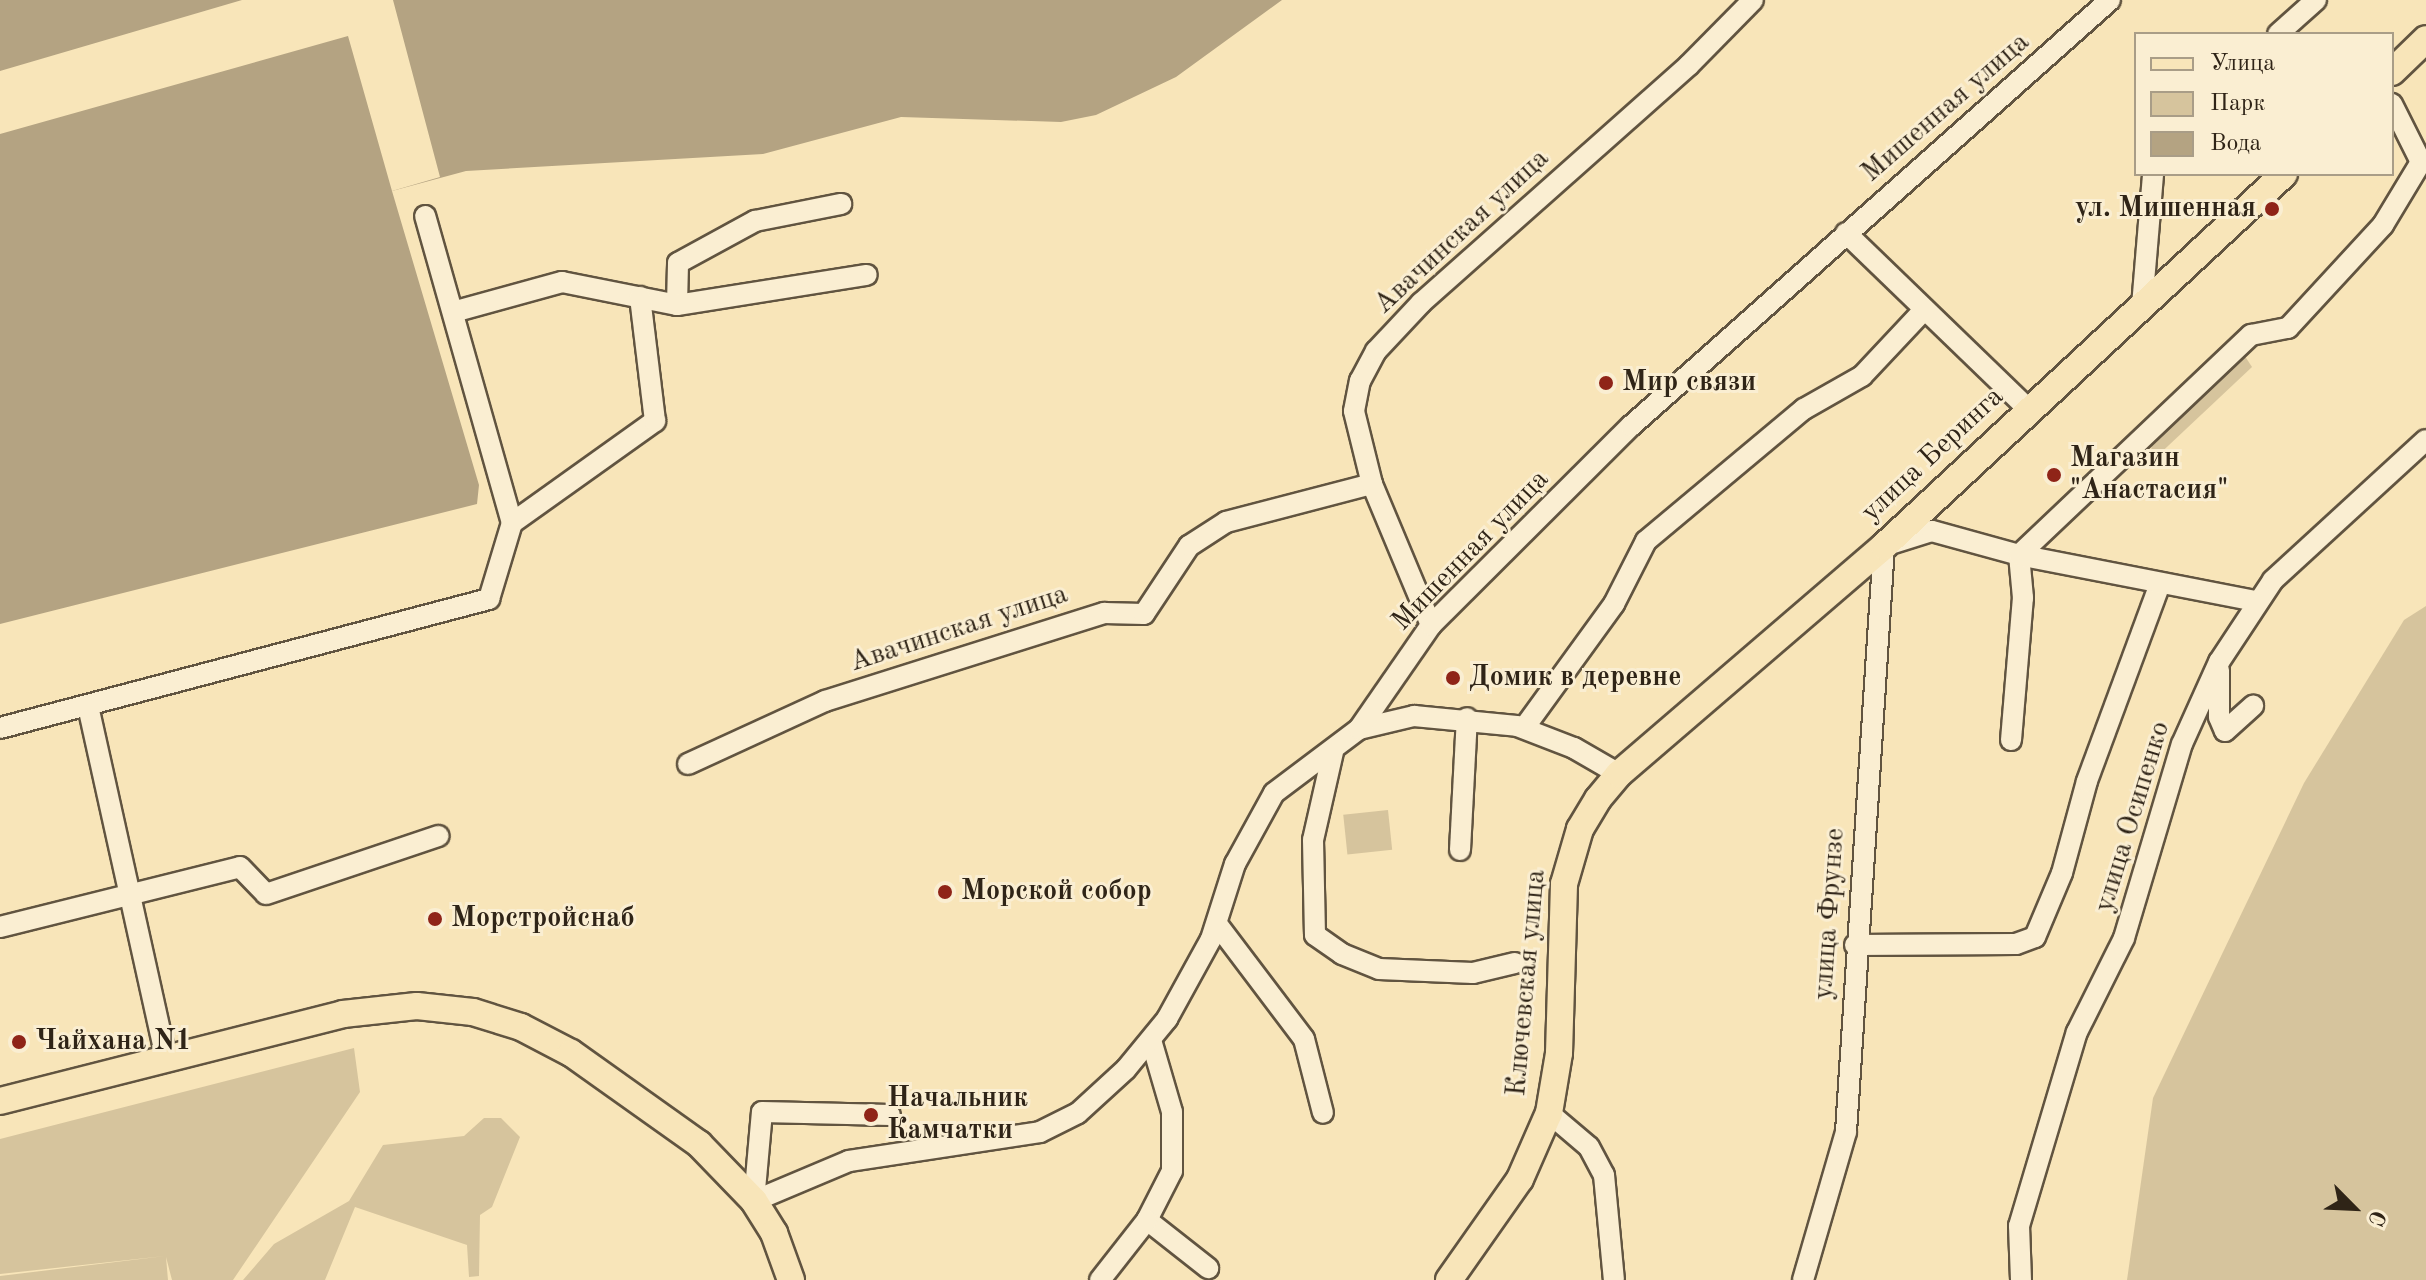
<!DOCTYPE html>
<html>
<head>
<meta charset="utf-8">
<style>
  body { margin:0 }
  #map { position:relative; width:2426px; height:1280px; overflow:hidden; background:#f8e5b9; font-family:"Old Standard TT",serif }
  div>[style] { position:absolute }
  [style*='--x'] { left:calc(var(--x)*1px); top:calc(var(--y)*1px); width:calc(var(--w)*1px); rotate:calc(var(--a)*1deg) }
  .green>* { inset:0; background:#d6c49d; transform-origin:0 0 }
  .water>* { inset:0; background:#b4a382 }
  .pier>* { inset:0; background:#f8e5b9 }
  .roads { filter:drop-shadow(2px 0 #615440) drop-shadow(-2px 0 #615440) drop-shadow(0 2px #615440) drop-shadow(0 -2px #615440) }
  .minor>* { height:20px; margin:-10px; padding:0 10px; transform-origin:10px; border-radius:10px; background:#faeed2 }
  .major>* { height:26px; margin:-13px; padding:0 13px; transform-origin:13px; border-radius:13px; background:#f8e5b9 }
  .dots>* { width:22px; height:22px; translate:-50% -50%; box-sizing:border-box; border:4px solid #faeed2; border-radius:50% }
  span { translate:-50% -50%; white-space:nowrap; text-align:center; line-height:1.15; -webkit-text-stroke:6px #faeed2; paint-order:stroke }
  .street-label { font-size:28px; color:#2f2417 }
  .poi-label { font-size:28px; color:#2f2417; font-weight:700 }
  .right { translate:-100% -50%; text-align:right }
  .left { translate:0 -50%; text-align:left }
  .legend { position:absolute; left:2134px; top:32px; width:260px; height:144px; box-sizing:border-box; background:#faeed2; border:2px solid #a99d87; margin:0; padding:10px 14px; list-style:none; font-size:24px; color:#2f2417 }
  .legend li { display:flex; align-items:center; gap:16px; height:40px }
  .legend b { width:40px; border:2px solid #a99d87 }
  .north { position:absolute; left:2314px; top:1168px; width:80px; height:80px; -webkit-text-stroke:6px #faeed2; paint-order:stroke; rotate:114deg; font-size:22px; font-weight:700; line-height:32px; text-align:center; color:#2f2417 }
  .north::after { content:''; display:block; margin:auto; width:28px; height:36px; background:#2f2417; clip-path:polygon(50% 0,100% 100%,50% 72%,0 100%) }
</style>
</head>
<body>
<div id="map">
  <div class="green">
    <div style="clip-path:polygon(2239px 347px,2252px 367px,2151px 462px,2152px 429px)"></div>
    <div style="clip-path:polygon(2426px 606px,2426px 1280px,2127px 1280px,2153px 1098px,2304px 783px,2404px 620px)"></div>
    <div style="left:1388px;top:810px;width:40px;height:45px;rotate:84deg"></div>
    <div style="clip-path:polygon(354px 1048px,360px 1092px,233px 1280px,172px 1280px,166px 1257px,168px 1280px,0 1280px,0 1276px,165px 1256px,0 1274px,0 1139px)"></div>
    <div style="clip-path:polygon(484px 1118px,501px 1118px,520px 1137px,492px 1207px,480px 1215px,479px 1276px,469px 1277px,467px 1245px,355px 1207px,325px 1280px,243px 1280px,274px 1244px,349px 1201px,383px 1145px,464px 1136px)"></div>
  </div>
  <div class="water">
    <div style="clip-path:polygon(0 0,1282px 0,1176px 77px,1096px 115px,1061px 122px,901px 117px,763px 154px,466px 171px,392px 191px,479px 485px,477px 504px,0 624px)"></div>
  </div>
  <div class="pier">
    <div style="clip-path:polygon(242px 0,393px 0,440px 177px,392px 191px,348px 36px,0 134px,0 71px)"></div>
  </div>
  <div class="roads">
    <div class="minor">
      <div style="--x:2278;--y:34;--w:51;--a:-41.8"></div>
      <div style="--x:1846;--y:233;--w:253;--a:44"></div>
      <div style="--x:677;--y:305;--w:42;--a:-88.6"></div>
      <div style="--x:678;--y:263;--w:88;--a:-28.6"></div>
      <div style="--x:755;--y:221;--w:88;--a:-11.2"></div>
      <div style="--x:2142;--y:306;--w:132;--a:-85.2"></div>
      <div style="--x:453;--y:312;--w:113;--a:-15.4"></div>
      <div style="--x:562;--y:282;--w:117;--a:11.3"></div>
      <div style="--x:677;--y:305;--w:192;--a:-9"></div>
      <div style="--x:1372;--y:484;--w:153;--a:67.3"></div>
      <div style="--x:512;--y:523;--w:176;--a:-35.5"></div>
      <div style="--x:655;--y:421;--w:125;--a:-96.9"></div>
      <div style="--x:2219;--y:670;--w:47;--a:90"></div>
      <div style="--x:2219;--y:717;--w:15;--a:67"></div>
      <div style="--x:2225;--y:731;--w:38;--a:-42"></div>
      <div style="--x:88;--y:706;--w:360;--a:77.5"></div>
      <div style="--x:0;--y:728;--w:506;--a:-14.78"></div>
      <div style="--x:489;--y:599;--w:79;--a:-73.2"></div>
      <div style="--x:512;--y:523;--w:319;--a:-105.8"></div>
      <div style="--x:1524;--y:728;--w:153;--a:-54"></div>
      <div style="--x:1614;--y:604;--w:71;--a:-63.1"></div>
      <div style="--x:1646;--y:541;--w:206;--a:-39.9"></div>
      <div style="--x:1804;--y:409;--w:67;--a:-29.6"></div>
      <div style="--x:1862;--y:376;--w:91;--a:-46.8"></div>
      <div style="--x:1359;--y:729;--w:57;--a:-13.3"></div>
      <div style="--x:1414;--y:716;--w:103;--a:5.5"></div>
      <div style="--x:1517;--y:726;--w:61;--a:21.1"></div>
      <div style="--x:1574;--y:748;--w:52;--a:30"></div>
      <div style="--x:2011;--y:740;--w:143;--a:-85.2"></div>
      <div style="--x:2023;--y:598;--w:43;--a:-95.3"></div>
      <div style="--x:2019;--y:555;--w:320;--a:-43.5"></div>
      <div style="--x:2251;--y:335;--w:38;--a:-11"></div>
      <div style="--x:2288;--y:328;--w:140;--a:-47.3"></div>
      <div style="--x:2383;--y:225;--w:74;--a:-58.9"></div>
      <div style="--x:2421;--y:162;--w:65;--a:-116.6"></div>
      <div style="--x:1333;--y:752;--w:90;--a:102.8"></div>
      <div style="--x:1313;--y:840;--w:95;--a:88.8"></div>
      <div style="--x:1315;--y:935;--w:33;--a:35"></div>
      <div style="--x:1342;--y:954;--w:40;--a:22"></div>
      <div style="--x:1379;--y:969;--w:94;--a:2.4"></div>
      <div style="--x:1473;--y:973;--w:43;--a:-13.4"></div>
      <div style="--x:688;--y:764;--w:151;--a:-24.7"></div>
      <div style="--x:825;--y:701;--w:293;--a:-17.5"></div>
      <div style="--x:1104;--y:613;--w:40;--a:1.4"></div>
      <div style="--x:1144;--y:614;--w:82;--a:-56.5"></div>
      <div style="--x:1189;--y:546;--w:44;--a:-33"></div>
      <div style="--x:1226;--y:522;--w:151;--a:-14.6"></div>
      <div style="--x:1372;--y:484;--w:75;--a:-103.9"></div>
      <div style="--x:1354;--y:411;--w:31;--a:-79"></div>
      <div style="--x:1360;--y:381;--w:34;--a:-62"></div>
      <div style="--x:1376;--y:351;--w:66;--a:-46.8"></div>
      <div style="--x:1421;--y:303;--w:358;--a:-41.6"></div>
      <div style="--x:1689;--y:65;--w:91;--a:-45.4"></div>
      <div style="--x:1460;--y:850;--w:132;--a:-87"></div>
      <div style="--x:1217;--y:924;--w:144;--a:52.9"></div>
      <div style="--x:1304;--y:1039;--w:76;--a:75.6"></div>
      <div style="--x:0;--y:927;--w:247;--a:-14"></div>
      <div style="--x:240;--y:867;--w:37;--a:46"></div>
      <div style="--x:266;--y:894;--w:182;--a:-18.6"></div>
      <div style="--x:1855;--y:945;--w:161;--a:-0.4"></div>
      <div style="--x:2016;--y:944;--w:20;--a:-20"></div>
      <div style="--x:2035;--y:937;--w:69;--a:-67.1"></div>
      <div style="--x:2062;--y:873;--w:95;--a:-74.8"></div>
      <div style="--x:2087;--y:781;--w:210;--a:-69.7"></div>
      <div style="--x:1151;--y:1040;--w:75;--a:73.7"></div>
      <div style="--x:1172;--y:1112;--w:59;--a:90"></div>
      <div style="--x:1172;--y:1171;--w:55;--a:117"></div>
      <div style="--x:1147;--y:1220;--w:78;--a:38.2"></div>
      <div style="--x:1549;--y:1113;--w:52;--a:40.4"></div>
      <div style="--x:1589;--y:1147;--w:32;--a:62"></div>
      <div style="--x:1604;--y:1175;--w:105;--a:84.6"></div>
      <div style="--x:754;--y:1201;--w:103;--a:-22.8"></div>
      <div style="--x:849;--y:1161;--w:193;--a:-8.6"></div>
      <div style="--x:1040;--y:1132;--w:42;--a:-26.6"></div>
      <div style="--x:1078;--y:1113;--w:65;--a:-42.5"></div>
      <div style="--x:1126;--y:1069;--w:65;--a:-50.6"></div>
      <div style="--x:1167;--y:1019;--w:91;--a:-61.2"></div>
      <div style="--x:1211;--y:939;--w:79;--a:-72.3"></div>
      <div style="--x:1235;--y:864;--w:81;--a:-61.2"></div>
      <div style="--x:1274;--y:793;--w:106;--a:-37"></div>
      <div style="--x:1359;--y:729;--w:126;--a:-55.3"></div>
      <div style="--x:1431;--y:625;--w:282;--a:-44.9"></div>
      <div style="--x:1631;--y:426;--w:641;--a:-41.65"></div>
      <div style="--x:754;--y:1201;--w:89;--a:-84.9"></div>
      <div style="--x:762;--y:1112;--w:128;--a:1.3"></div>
      <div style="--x:1100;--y:1280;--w:76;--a:-51.9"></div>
      <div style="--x:1803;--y:1280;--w:154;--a:-73.8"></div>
      <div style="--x:1846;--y:1132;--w:587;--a:-86.29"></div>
      <div style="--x:1884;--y:546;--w:50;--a:-17.4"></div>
      <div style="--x:1932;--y:531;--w:90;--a:15.4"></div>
      <div style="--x:2019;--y:555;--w:240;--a:11"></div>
      <div style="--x:2021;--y:1280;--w:54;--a:-92.1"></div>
      <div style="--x:2019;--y:1226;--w:202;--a:-73.4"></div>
      <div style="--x:2077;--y:1032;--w:105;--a:-63.4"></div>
      <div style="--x:2124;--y:938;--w:202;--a:-73.4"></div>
      <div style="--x:2182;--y:744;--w:90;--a:-65.7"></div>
      <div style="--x:2219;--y:662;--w:98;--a:-56.6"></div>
      <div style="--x:2273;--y:580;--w:207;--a:-42.5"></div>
    </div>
    <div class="major">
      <div style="--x:2392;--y:72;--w:47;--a:-44.1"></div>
      <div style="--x:0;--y:1101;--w:354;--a:-14.2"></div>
      <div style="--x:343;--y:1014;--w:74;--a:-6.2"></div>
      <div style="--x:417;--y:1006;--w:56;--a:6.1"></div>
      <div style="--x:473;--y:1012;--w:50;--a:17.4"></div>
      <div style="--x:521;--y:1027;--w:56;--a:27.5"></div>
      <div style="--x:571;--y:1053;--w:157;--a:35.4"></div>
      <div style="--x:699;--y:1144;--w:79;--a:46"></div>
      <div style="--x:754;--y:1201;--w:38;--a:58"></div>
      <div style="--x:774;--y:1233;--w:50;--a:70.1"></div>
      <div style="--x:1449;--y:1280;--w:123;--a:-54.9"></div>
      <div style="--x:1520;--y:1179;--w:72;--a:-66.3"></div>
      <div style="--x:1549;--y:1113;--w:61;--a:-80.5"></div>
      <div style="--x:1559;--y:1053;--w:169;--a:-88.3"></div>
      <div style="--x:1564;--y:884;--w:57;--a:-73.8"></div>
      <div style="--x:1580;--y:829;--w:35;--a:-59"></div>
      <div style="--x:1598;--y:799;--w:33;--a:-50"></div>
      <div style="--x:1619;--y:774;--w:350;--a:-40.7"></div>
      <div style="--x:1884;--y:546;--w:546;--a:-42.92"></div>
    </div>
  </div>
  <div class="dots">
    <div style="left:2272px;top:209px;background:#8f2418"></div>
    <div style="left:1606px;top:383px;background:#8f2418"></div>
    <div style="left:2054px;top:475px;background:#8f2418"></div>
    <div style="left:1453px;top:678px;background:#8f2418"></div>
    <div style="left:945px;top:892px;background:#8f2418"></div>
    <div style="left:435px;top:919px;background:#8f2418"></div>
    <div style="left:19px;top:1042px;background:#8f2418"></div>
    <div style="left:871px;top:1115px;background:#8f2418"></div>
  </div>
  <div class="street-label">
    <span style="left:1946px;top:108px;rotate:-41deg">Мишенная улица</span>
    <span style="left:1462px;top:232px;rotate:-43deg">Авачинская улица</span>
    <span style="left:1933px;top:455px;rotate:-43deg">улица Беринга</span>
    <span style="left:1471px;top:551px;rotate:-46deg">Мишенная улица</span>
    <span style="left:959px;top:629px;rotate:-18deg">Авачинская улица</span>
    <span style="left:2133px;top:817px;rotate:-73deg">улица Осипенко</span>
    <span style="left:1830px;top:914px;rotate:-86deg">улица Фрунзе</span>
    <span style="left:1527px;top:983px;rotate:-85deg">Ключевская улица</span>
  </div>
  <div class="poi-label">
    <span class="right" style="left:2256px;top:209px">ул. Мишенная</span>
    <span class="left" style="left:1622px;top:383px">Мир связи</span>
    <span class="left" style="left:2070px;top:475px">Магазин<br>"Анастасия"</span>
    <span class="left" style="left:1469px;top:678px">Домик в деревне</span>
    <span class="left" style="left:961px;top:892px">Морской собор</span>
    <span class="left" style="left:451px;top:919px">Морстройснаб</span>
    <span class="left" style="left:35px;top:1042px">Чайхана N1</span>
    <span class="left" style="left:887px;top:1115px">Начальник<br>Камчатки</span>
  </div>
  <ul class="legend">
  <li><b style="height:10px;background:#f8e5b9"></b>Улица</li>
  <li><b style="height:22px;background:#d6c49d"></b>Парк</li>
  <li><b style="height:22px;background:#b4a382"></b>Вода</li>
  </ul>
  <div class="north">С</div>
</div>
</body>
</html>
